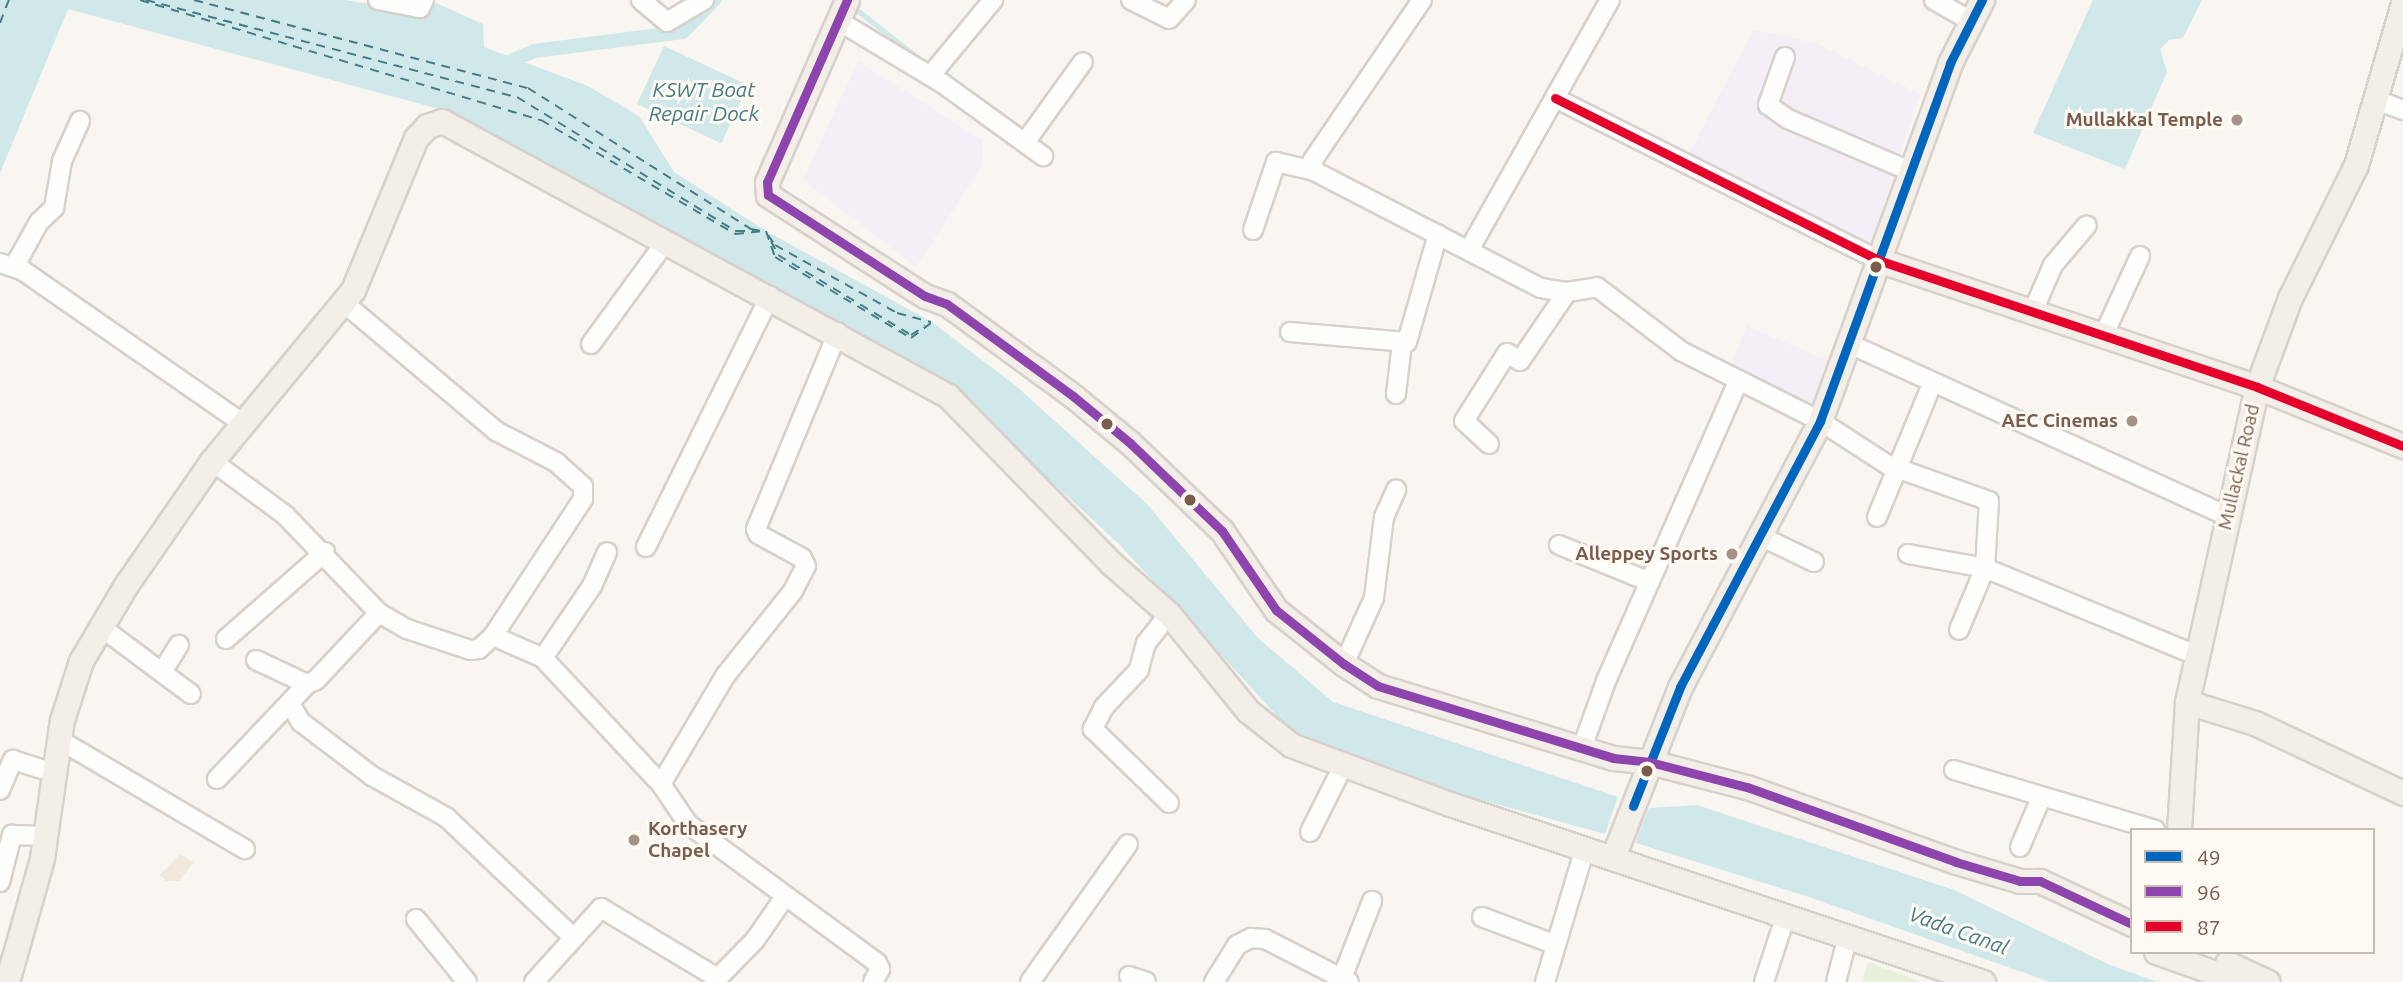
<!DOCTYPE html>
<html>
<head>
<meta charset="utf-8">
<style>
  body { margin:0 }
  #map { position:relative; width:2403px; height:982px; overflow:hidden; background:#f9f5f0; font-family:Ubuntu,sans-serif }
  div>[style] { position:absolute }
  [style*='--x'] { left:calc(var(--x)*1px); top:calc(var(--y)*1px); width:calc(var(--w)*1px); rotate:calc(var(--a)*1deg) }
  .residential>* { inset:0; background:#f2e8de }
  .education>* { inset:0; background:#f6eef6; transform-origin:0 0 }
  .green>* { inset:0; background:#e7f0db }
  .water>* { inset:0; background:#d0e8ea; transform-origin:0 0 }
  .stream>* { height:4.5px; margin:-2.25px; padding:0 2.25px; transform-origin:2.25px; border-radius:2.25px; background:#d0e8ea }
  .canal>* { height:14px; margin:-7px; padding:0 7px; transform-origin:7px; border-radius:7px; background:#d0e8ea }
  .ferry>* { height:2px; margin-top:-1px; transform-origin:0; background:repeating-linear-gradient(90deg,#437c86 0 9px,transparent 0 16px) }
  .roads { filter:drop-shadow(2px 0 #d7d1cb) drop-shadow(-2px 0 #d7d1cb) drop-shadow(0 2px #d7d1cb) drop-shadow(0 -2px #d7d1cb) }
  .minor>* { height:18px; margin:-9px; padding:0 9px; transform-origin:9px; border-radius:9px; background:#fefefd }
  .major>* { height:23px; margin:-11.5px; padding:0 11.5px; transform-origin:11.5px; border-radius:11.5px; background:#f3eee8 }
  .bus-1>* { height:9px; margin:-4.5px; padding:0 4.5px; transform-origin:4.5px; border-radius:4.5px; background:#0065bd }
  .bus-2>* { height:9px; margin:-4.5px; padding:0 4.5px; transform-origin:4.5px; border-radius:4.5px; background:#8e44ad }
  .bus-3>* { height:9px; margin:-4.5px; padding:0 4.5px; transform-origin:4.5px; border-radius:4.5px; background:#e4002b }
  .dots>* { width:19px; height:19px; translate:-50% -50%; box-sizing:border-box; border:4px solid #fffaf3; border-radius:50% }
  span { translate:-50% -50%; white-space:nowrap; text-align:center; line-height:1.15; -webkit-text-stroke:6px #fffaf3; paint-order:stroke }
  .poi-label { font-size:19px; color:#7a5c4d; font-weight:700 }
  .right { translate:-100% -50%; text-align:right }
  .left { translate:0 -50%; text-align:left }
  .street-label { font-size:19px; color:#7a5c4d }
  .water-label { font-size:21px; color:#437c86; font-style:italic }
  .legend { position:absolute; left:2130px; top:828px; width:245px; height:126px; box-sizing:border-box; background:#fffaf3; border:2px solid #cabbb1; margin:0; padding:9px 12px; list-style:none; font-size:21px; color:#7a5c4d }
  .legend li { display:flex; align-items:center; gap:14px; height:35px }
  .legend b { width:35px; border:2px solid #cabbb1 }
</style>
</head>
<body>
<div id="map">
  <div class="residential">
    <div style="clip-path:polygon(180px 854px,194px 862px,179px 881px,166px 881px,160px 875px)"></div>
  </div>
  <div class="education">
    <div style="clip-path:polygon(1753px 30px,1816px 43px,1920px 94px,1869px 250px,1686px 160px)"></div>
    <div style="clip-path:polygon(858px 61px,982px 140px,982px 166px,916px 267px,803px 180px)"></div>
    <div style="left:1747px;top:326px;width:92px;height:48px;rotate:23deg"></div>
  </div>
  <div class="green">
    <div style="clip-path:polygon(1868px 962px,1921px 982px,1862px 982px)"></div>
  </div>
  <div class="water">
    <div style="clip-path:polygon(0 0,345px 0,394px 8px,429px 0,483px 24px,484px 47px,588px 86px,639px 116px,674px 172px,766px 231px,932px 322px,1016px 386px,1147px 504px,1258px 638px,1333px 702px,1618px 797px,1609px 822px,1639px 832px,1649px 808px,1697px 805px,1954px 890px,2110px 965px,2158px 982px,2050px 982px,1809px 897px,1636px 843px,1638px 834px,1609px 823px,1605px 834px,1463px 795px,1292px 732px,1120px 545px,951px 389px,443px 110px,68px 9px,0 173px)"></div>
    <div style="clip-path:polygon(2093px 0,2202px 0,2183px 38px,2169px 40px,2160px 49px,2167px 72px,2125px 169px,2033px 133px)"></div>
    <div style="left:664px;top:46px;width:93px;height:64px;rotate:25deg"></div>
  </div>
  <div class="stream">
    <div style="--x:856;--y:9;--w:88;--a:38"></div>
  </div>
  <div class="canal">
    <div style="--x:499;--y:66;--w:38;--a:-23"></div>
    <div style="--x:534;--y:51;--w:150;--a:-7.3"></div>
    <div style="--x:683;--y:32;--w:45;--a:-45.9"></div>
  </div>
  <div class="ferry">
    <div style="--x:140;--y:0;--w:419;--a:16.7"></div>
    <div style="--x:541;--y:120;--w:225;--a:30.4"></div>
    <div style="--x:735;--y:234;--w:31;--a:-6"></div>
    <div style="--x:766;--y:231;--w:28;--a:71"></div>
    <div style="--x:775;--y:257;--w:158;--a:30.8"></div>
    <div style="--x:911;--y:338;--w:26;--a:-37"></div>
    <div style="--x:146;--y:0;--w:383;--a:14.7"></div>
    <div style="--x:517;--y:97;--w:257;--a:31.5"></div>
    <div style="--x:736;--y:231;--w:18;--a:0"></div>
    <div style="--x:194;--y:0;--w:345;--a:14.8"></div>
    <div style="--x:528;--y:88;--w:264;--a:32.3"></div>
    <div style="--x:751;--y:229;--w:10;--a:11"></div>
    <div style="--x:0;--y:23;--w:25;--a:-69"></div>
    <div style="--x:768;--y:235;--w:12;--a:55"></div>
    <div style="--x:775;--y:245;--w:140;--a:29.1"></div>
    <div style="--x:897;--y:313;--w:35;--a:15"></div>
    <div style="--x:771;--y:241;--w:16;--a:63"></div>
    <div style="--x:778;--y:255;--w:155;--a:31"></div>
    <div style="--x:911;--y:335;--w:17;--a:-33"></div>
  </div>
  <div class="roads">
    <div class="minor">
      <div style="--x:378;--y:0;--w:43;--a:10.8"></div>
      <div style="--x:420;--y:8;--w:9;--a:-63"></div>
      <div style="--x:641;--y:0;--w:34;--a:40"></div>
      <div style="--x:667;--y:22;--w:43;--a:-30.7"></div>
      <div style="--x:1131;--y:0;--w:42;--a:26.6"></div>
      <div style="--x:1169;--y:19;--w:25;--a:-48"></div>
      <div style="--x:1422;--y:0;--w:194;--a:124.3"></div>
      <div style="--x:1313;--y:160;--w:11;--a:85"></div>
      <div style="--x:1314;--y:171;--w:255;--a:27.3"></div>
      <div style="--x:1541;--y:288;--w:26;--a:9"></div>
      <div style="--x:1567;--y:292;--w:30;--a:-9"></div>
      <div style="--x:1597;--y:287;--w:106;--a:37.3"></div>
      <div style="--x:1681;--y:351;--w:156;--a:26.7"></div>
      <div style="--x:1820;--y:421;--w:81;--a:32.9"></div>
      <div style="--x:1888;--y:465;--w:107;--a:19.6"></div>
      <div style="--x:1989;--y:501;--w:67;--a:93.4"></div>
      <div style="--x:1985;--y:568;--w:67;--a:112.8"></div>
      <div style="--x:1934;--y:0;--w:43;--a:29.6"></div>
      <div style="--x:837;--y:20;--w:122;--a:31"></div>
      <div style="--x:942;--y:83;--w:125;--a:35.9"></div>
      <div style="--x:1785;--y:57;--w:51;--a:109.5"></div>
      <div style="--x:1768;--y:105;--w:24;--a:35"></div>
      <div style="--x:1788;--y:119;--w:135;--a:23.1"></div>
      <div style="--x:930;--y:76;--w:99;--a:-50.3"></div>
      <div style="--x:1555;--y:98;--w:364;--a:26.6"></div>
      <div style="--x:2376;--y:100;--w:29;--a:20"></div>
      <div style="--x:1026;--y:141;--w:97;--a:-54.2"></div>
      <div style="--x:1253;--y:230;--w:72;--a:-71.3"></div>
      <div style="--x:1276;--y:162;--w:39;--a:13"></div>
      <div style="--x:1469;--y:250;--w:287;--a:-60.6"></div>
      <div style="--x:0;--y:263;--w:23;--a:18"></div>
      <div style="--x:22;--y:270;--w:267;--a:34.8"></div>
      <div style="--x:14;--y:267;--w:51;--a:-60.9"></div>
      <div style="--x:39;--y:222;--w:21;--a:-43"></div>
      <div style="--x:54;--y:208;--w:48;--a:-80.3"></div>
      <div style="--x:62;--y:161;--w:44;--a:-65.8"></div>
      <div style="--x:344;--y:303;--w:199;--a:40.1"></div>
      <div style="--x:496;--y:431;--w:68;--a:27.3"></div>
      <div style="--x:556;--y:462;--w:36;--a:42"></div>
      <div style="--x:583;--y:486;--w:13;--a:90"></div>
      <div style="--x:583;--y:499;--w:164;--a:123.3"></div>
      <div style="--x:2033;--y:311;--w:50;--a:-66.5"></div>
      <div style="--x:2053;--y:265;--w:52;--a:-49.6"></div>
      <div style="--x:1290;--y:332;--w:117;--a:4.9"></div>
      <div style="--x:1407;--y:342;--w:112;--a:-74"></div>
      <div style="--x:2104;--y:334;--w:86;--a:-65.2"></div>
      <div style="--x:591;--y:344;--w:127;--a:-53.9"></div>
      <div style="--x:1852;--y:345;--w:413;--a:24.5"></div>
      <div style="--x:1396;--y:394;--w:51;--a:-83.3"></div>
      <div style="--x:1489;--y:444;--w:34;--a:-137"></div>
      <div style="--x:1464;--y:421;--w:80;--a:-57.7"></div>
      <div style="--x:1507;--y:353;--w:15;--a:32"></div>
      <div style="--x:1520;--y:361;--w:83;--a:-55.7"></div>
      <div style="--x:212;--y:461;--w:91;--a:36.5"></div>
      <div style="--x:285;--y:515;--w:136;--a:46.2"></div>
      <div style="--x:379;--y:613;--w:32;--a:30"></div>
      <div style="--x:407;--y:629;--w:66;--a:18.4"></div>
      <div style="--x:470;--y:650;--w:9;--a:-6"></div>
      <div style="--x:479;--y:649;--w:19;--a:-43"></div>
      <div style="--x:493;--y:636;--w:55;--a:23.7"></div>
      <div style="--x:543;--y:658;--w:173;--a:46.9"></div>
      <div style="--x:661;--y:784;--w:48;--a:56"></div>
      <div style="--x:688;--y:824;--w:235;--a:36.3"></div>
      <div style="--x:877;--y:963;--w:7;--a:63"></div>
      <div style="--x:880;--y:969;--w:15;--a:118"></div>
      <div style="--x:1877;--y:517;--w:144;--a:-67.5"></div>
      <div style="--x:1758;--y:535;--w:62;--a:25.7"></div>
      <div style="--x:1559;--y:545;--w:98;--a:22.1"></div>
      <div style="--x:646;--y:547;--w:280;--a:-63.7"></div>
      <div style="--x:1908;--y:554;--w:78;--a:10.3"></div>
      <div style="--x:1985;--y:568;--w:228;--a:22.4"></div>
      <div style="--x:1169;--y:614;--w:37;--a:128"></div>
      <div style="--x:1146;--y:643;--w:28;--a:105"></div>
      <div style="--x:1139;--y:670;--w:51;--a:133.4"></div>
      <div style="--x:1104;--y:707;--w:25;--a:117"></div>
      <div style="--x:1093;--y:729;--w:106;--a:44.2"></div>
      <div style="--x:101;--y:627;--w:112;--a:36.7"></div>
      <div style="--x:226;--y:639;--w:132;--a:-41.3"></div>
      <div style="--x:543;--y:658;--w:87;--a:-55.8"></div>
      <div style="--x:592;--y:586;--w:37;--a:-66"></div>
      <div style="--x:256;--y:660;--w:56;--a:25.2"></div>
      <div style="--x:307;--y:684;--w:10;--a:-24"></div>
      <div style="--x:316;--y:680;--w:92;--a:-46.8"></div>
      <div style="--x:1344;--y:664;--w:72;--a:-65.6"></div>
      <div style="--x:1374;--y:598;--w:82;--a:-83"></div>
      <div style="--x:1384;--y:517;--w:30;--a:-66"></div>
      <div style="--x:162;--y:672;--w:32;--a:-58"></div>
      <div style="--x:290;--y:704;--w:21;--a:59"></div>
      <div style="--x:301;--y:722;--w:89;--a:37.3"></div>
      <div style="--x:372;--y:776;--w:85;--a:29"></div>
      <div style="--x:446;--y:817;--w:176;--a:43.4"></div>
      <div style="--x:58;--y:739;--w:217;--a:30.5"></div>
      <div style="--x:1582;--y:748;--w:71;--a:-70.3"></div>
      <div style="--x:1606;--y:681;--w:329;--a:-66.2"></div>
      <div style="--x:1954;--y:770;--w:210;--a:16.6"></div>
      <div style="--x:217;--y:779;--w:131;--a:-46.5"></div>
      <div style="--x:661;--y:784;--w:126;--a:-59.3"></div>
      <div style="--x:725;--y:676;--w:109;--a:-51.3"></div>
      <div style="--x:793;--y:591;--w:28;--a:-63"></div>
      <div style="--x:806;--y:566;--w:9;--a:-117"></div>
      <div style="--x:802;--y:558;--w:50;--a:-151.4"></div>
      <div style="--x:758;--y:534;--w:5;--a:-112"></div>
      <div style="--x:756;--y:529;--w:213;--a:-67.4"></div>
      <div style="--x:0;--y:790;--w:33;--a:-67"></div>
      <div style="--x:13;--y:760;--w:43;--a:17.6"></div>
      <div style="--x:1310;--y:832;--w:74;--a:-63.4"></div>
      <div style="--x:2020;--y:847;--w:53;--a:-66.8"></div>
      <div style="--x:0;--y:882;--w:49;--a:-75.7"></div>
      <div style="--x:12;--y:835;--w:32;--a:2"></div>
      <div style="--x:1482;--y:917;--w:77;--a:20.6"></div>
      <div style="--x:416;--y:919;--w:81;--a:51"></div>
      <div style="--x:1129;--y:976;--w:18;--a:19"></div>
      <div style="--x:1342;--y:978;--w:83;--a:-68.7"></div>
      <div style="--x:534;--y:982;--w:100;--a:-47.8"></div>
      <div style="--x:601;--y:908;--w:134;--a:31"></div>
      <div style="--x:714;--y:982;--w:59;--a:-45.7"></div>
      <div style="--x:755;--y:940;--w:51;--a:-55.4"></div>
      <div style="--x:1030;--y:982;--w:169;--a:-54.6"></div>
      <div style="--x:1214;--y:982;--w:44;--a:-58.1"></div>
      <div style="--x:1237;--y:945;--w:16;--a:-27"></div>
      <div style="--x:1251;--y:938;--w:14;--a:4"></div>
      <div style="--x:1265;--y:939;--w:94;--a:27.1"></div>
      <div style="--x:1545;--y:982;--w:140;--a:-73.4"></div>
      <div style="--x:1764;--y:982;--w:71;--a:-71.8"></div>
      <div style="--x:1836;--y:982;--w:48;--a:-75.4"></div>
    </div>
    <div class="major">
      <div style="--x:847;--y:0;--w:199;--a:113.7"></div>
      <div style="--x:767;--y:182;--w:13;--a:86"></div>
      <div style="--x:768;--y:195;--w:187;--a:32.8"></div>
      <div style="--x:925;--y:296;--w:23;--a:20"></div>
      <div style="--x:947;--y:304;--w:156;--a:36.1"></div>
      <div style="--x:1073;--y:396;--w:74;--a:39.5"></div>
      <div style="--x:1130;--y:443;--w:127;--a:43.7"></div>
      <div style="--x:1222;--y:531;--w:96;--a:55.6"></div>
      <div style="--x:1276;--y:610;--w:87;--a:38.5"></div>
      <div style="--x:1344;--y:664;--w:40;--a:32.9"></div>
      <div style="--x:1378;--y:686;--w:246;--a:17"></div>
      <div style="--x:1613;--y:758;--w:37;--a:6"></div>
      <div style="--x:1650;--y:762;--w:100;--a:14.5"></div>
      <div style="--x:1747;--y:787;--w:222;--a:19.7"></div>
      <div style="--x:1956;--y:862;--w:67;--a:16.5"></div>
      <div style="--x:2020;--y:881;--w:20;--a:0"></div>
      <div style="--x:2040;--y:881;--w:102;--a:25.1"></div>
      <div style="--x:1881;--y:261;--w:397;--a:18.5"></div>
      <div style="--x:2257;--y:387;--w:157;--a:22"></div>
      <div style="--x:2187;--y:702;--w:71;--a:17.2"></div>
      <div style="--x:2255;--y:723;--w:164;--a:25.3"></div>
      <div style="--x:2179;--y:830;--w:128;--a:-86.4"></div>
      <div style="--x:2187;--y:702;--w:323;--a:-77.5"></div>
      <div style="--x:2257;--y:387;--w:95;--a:-69.7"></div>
      <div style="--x:2290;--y:298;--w:148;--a:-63.6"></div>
      <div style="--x:2356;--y:165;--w:169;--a:-73.8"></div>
      <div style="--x:1613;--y:857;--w:183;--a:-68.5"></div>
      <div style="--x:1680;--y:687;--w:301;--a:-62.2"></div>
      <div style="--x:1820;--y:421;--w:381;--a:-70"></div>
      <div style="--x:1950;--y:63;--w:71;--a:-63.1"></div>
      <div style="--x:2156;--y:952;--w:90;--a:19.4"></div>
      <div style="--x:2227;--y:963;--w:45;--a:24.9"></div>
      <div style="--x:7;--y:982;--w:129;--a:-74.2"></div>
      <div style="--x:42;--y:858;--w:139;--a:-81.8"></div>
      <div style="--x:62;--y:720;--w:62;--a:-72.1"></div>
      <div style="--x:81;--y:661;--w:88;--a:-59.4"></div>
      <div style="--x:126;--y:585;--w:151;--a:-55.3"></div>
      <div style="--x:212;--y:461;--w:222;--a:-50.5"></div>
      <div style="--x:353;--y:290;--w:165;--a:-67.5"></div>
      <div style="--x:416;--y:138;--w:16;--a:-47"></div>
      <div style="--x:427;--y:126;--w:16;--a:-18"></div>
      <div style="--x:442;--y:121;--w:576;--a:28.52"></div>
      <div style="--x:948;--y:396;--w:233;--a:45.7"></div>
      <div style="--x:1111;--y:563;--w:77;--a:41.3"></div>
      <div style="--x:1169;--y:614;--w:125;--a:50.8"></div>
      <div style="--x:1248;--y:711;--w:55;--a:38.3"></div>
      <div style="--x:1291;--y:745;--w:170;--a:20.4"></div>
      <div style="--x:1450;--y:804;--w:562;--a:18.47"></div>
    </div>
  </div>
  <div class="bus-1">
    <div style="--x:1633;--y:806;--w:128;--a:-68.4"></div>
    <div style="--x:1680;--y:687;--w:301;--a:-62.2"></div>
    <div style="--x:1820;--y:421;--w:381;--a:-70"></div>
    <div style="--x:1950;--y:63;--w:71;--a:-63.1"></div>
  </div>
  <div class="bus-2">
    <div style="--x:847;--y:0;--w:199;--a:113.7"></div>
    <div style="--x:767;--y:182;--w:13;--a:86"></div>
    <div style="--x:768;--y:195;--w:187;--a:32.8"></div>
    <div style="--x:925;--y:296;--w:23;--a:20"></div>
    <div style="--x:947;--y:304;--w:156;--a:36.1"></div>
    <div style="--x:1073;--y:396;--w:74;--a:39.5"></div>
    <div style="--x:1130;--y:443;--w:127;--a:43.7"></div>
    <div style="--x:1222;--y:531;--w:96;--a:55.6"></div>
    <div style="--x:1276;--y:610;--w:87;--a:38.5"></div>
    <div style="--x:1344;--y:664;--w:40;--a:32.9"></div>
    <div style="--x:1378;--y:686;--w:246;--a:17"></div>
    <div style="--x:1613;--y:758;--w:37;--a:6"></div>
    <div style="--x:1650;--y:762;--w:100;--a:14.5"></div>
    <div style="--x:1747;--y:787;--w:222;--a:19.7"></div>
    <div style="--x:1956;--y:862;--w:67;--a:16.5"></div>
    <div style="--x:2020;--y:881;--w:20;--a:0"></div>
    <div style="--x:2040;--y:881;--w:102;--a:25.1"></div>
  </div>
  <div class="bus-3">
    <div style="--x:1555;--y:98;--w:364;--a:26.6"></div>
    <div style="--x:1881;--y:261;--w:397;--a:18.5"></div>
    <div style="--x:2257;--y:387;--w:157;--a:22"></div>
  </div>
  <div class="dots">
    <div style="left:2237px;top:120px;background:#a69286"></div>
    <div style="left:1876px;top:267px;background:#7a5c4d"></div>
    <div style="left:2132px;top:421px;background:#a69286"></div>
    <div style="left:1107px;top:424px;background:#7a5c4d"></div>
    <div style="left:1190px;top:500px;background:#7a5c4d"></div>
    <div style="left:1732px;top:554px;background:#a69286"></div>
    <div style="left:1647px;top:771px;background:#7a5c4d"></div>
    <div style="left:634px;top:840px;background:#a69286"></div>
  </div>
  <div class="poi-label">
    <span class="right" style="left:2223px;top:120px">Mullakkal Temple</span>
    <span class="right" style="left:2118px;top:421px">AEC Cinemas</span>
    <span class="right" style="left:1718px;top:554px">Alleppey Sports</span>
    <span class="left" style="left:648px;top:840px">Korthasery<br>Chapel</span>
  </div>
  <div class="street-label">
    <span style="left:2239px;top:467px;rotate:-77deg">Mullackal Road</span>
  </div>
  <div class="water-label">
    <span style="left:704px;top:101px">KSWT Boat<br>Repair Dock</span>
    <span style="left:1959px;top:930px;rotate:20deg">Vada Canal</span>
  </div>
  <ul class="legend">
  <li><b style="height:9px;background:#0065bd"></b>49</li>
  <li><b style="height:9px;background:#8e44ad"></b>96</li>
  <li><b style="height:9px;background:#e4002b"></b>87</li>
  </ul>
</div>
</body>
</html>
